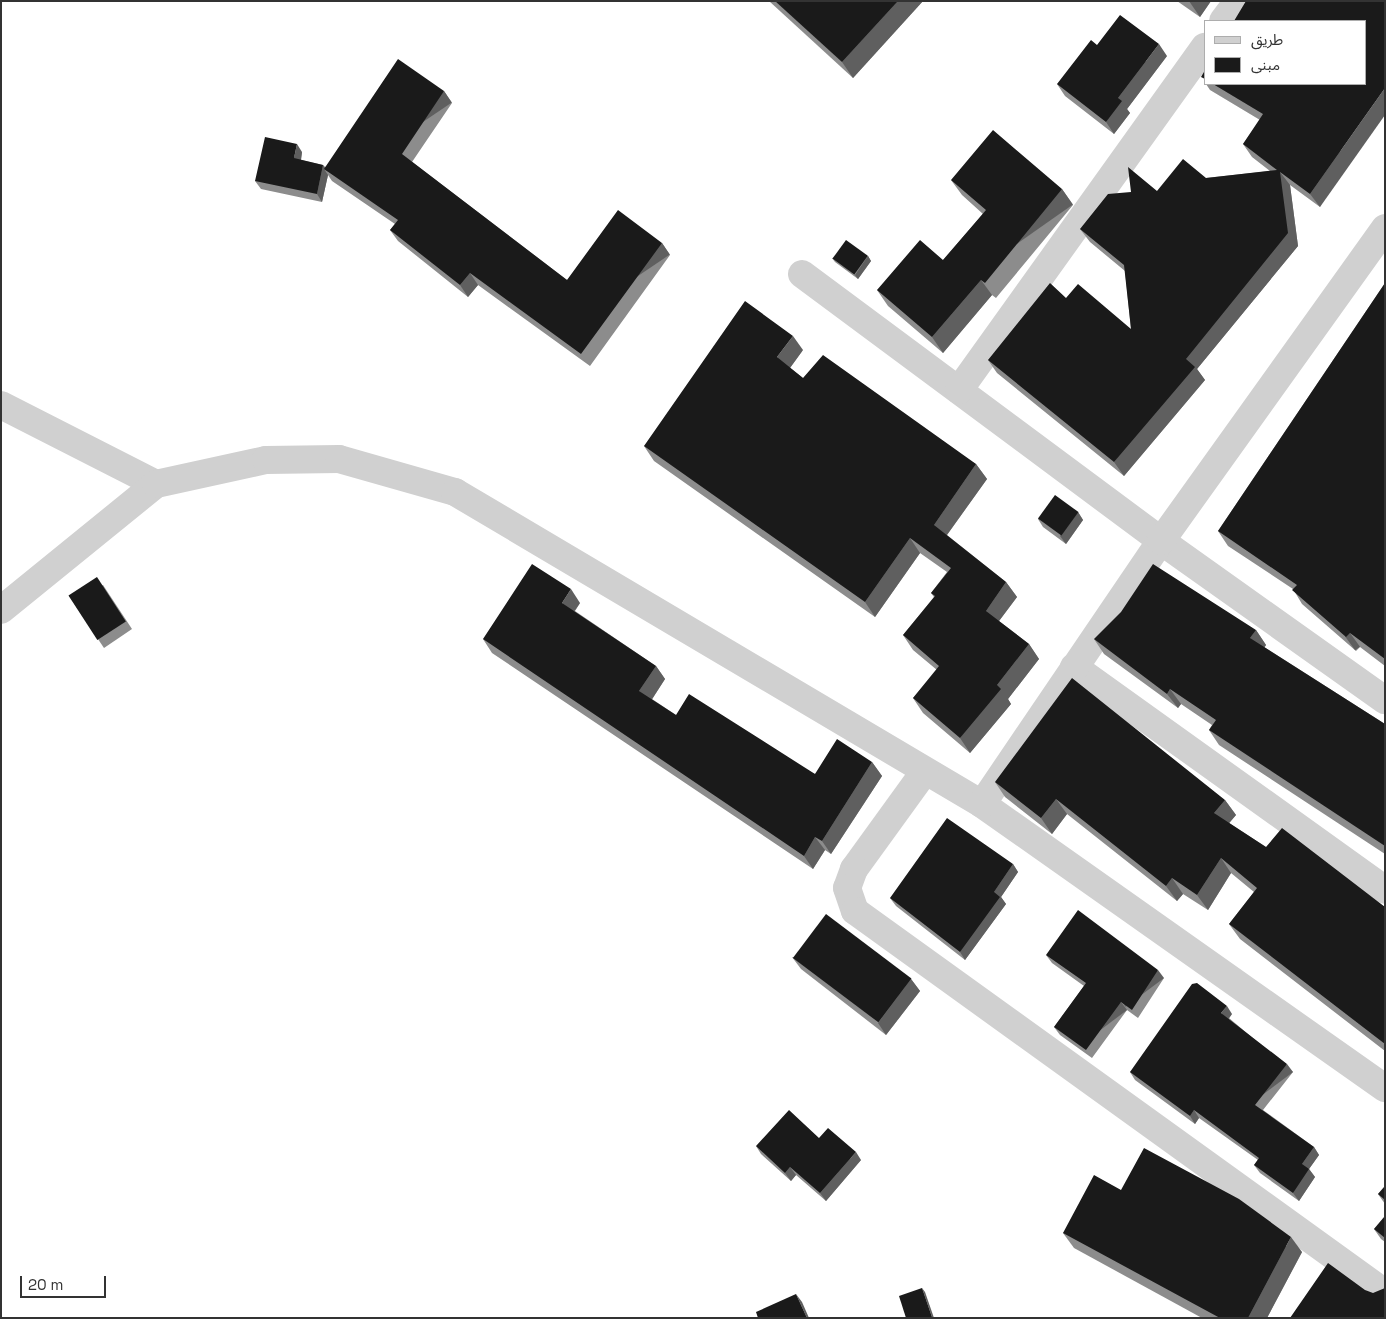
<!DOCTYPE html>
<html>
<head>
<meta charset="utf-8">
<style>
  body { margin:0 }
  #map { position:relative; width:1386px; height:1319px; overflow:hidden; background:#fff; font-family:"Space Grotesk","Noto Sans Arabic",sans-serif }
  div>[style] { position:absolute }
  [style*='--x'] { left:calc(var(--x)*1px); top:calc(var(--y)*1px); width:calc(var(--w)*1px); rotate:calc(var(--a)*1deg) }
  .street>* { height:28px; margin:-14px; padding:0 14px; transform-origin:14px; border-radius:14px; background:#d0d0d0 }
  .wall>* { inset:0; background:#8c8c8c }
  .shaded-wall>* { inset:0; background:#5f5f5f; transform-origin:0 0 }
  .building>* { inset:0; background:#1a1a1a; transform-origin:0 0 }
  span { translate:-50% -50%; white-space:nowrap; text-align:center; line-height:1.15; -webkit-text-stroke:5px #fff; paint-order:stroke }
  .frame { position:absolute; inset:0; border:2px solid #333; pointer-events:none }
  .legend { position:absolute; left:1204px; top:20px; width:162px; height:65px; box-sizing:border-box; background:#fff; border:1px solid #adadad; margin:0; padding:6px 9px; list-style:none; font-size:15px; color:#333 }
  .legend li { display:flex; align-items:center; gap:10px; height:25px }
  .legend b { width:25px; border:1px solid #adadad }
  .scale { position:absolute; left:20px; top:1276px; width:86px; height:22px; box-sizing:border-box; border:2px solid #333; border-top:0; padding-left:6px; font-size:15px; line-height:18px; white-space:nowrap; color:#333; -webkit-text-stroke:4px #fff; paint-order:stroke }
</style>
</head>
<body>
<div id="map">
  <div class="street">
    <div style="--x:1223;--y:21;--w:25;--a:-53"></div>
    <div style="--x:802;--y:274;--w:447;--a:36.6"></div>
    <div style="--x:1161;--y:541;--w:275;--a:35.4"></div>
    <div style="--x:959;--y:390;--w:422;--a:-54.4"></div>
    <div style="--x:1;--y:405;--w:174;--a:27"></div>
    <div style="--x:1;--y:610;--w:200;--a:-39.1"></div>
    <div style="--x:156;--y:484;--w:113;--a:-12.3"></div>
    <div style="--x:266;--y:460;--w:73;--a:-0.8"></div>
    <div style="--x:339;--y:459;--w:121;--a:15.9"></div>
    <div style="--x:455;--y:492;--w:612;--a:30.63"></div>
    <div style="--x:982;--y:804;--w:493;--a:35.2"></div>
    <div style="--x:1074;--y:667;--w:383;--a:35.6"></div>
    <div style="--x:925;--y:771;--w:121;--a:125.9"></div>
    <div style="--x:854;--y:869;--w:20;--a:110"></div>
    <div style="--x:847;--y:888;--w:24;--a:71"></div>
    <div style="--x:855;--y:911;--w:653;--a:35.78"></div>
    <div style="--x:982;--y:804;--w:318;--a:-55.8"></div>
    <div style="--x:1161;--y:541;--w:385;--a:-54.4"></div>
  </div>
  <div class="wall">
    <div style="clip-path:polygon(769px 1px,923px 1px,853px 78px)"></div>
    <div style="clip-path:polygon(1177px 1px,1211px 1px,1200px 17px)"></div>
    <div style="clip-path:polygon(1167px 56px,1127px 109px,1130px 113px,1114px 134px,1065px 96px,1057px 84px)"></div>
    <div style="clip-path:polygon(1206px 84px,1365px 84px,1320px 207px,1290px 185px,1298px 246px,1197px 369px,1205px 380px,1124px 476px,997px 373px,988px 360px,1066px 298px,1131px 329px,1125px 271px,1090px 242px,1080px 229px,1157px 191px,1206px 178px,1270px 171px,1252px 157px,1243px 144px,1260px 120px,1210px 90px)"></div>
    <div style="clip-path:polygon(444px 91px,452px 103px,412px 162px,567px 280px,662px 243px,670px 255px,590px 366px,478px 285px,468px 297px,398px 241px,390px 230px,395px 224px,332px 181px,328px 175px,322px 202px,261px 189px,255px 181px,302px 152px,301px 160px,323px 165px,325px 167px)"></div>
    <div style="clip-path:polygon(951px 180px,1062px 189px,1073px 205px,996px 298px,992px 295px,943px 353px,888px 306px,877px 290px,943px 260px,983px 214px,962px 195px)"></div>
    <div style="clip-path:polygon(868px 256px,871px 261px,858px 279px,835px 262px,832px 258px)"></div>
    <div style="clip-path:polygon(1385px 283px,1385px 666px,1360px 647px,1356px 651px,1302px 604px,1293px 589px,1228px 546px,1218px 531px)"></div>
    <div style="clip-path:polygon(803px 350px,790px 368px,803px 378px,976px 464px,987px 479px,947px 535px,1006px 582px,1017px 597px,999px 621px,1029px 644px,1039px 659px,1008px 699px,1011px 704px,970px 753px,923px 713px,913px 698px,937px 670px,913px 650px,903px 635px,934px 597px,931px 593px,947px 572px,920px 553px,875px 617px,654px 461px,644px 446px)"></div>
    <div style="clip-path:polygon(1078px 512px,1083px 520px,1066px 544px,1043px 527px,1038px 519px)"></div>
    <div style="clip-path:polygon(103px 585px,132px 629px,104px 648px,69px 596px)"></div>
    <div style="clip-path:polygon(580px 603px,575px 611px,656px 666px,665px 679px,652px 699px,676px 715px,815px 774px,872px 762px,882px 776px,831px 854px,825px 850px,813px 869px,492px 653px,483px 639px)"></div>
    <div style="clip-path:polygon(1256px 630px,1266px 645px,1264px 647px,1385px 724px,1385px 854px,1219px 745px,1209px 730px,1212px 725px,1181px 704px,1178px 708px,1104px 654px,1094px 639px)"></div>
    <div style="clip-path:polygon(995px 782px,1225px 800px,1236px 815px,1229px 823px,1266px 847px,1385px 907px,1385px 1051px,1240px 939px,1229px 924px,1254px 892px,1231px 873px,1208px 910px,1183px 894px,1177px 901px,1067px 814px,1052px 834px,1005px 797px)"></div>
    <div style="clip-path:polygon(1013px 864px,1018px 872px,1001px 897px,1006px 904px,965px 960px,896px 906px,890px 898px)"></div>
    <div style="clip-path:polygon(1046px 955px,1164px 978px,1138px 1018px,1127px 1010px,1092px 1058px,1060px 1035px,1054px 1027px,1084px 986px,1052px 963px)"></div>
    <div style="clip-path:polygon(792px 957px,911px 979px,920px 991px,886px 1035px,801px 969px)"></div>
    <div style="clip-path:polygon(1232px 1014px,1229px 1018px,1293px 1072px,1263px 1110px,1314px 1147px,1319px 1155px,1309px 1169px,1315px 1177px,1299px 1201px,1260px 1173px,1254px 1165px,1258px 1160px,1199px 1118px,1195px 1124px,1135px 1080px,1130px 1072px)"></div>
    <div style="clip-path:polygon(756px 1146px,861px 1160px,826px 1201px,796px 1175px,791px 1181px,761px 1154px)"></div>
    <div style="clip-path:polygon(1385px 1186px,1385px 1204px,1378px 1194px)"></div>
    <div style="clip-path:polygon(1121px 1190px,1302px 1252px,1267px 1318px,1202px 1318px,1074px 1248px,1063px 1233px)"></div>
    <div style="clip-path:polygon(1385px 1216px,1385px 1242px,1381px 1239px,1374px 1229px)"></div>
  </div>
  <div class="shaded-wall">
    <div style="clip-path:polygon(898px 1px,923px 1px,853px 78px,842px 62px)"></div>
    <div style="clip-path:polygon(1189px 1px,1211px 1px,1200px 17px)"></div>
    <div style="clip-path:polygon(1159px 44px,1167px 56px,1127px 109px,1130px 113px,1114px 134px,1106px 122px,1118px 98px)"></div>
    <div style="clip-path:polygon(1385px 88px,1385px 115px,1320px 207px,1310px 194px)"></div>
    <div style="left:444px;top:91px;width:14px;height:76px;rotate:56deg"></div>
    <div style="clip-path:polygon(297px 144px,302px 152px,300px 167px,294px 158px)"></div>
    <div style="clip-path:polygon(323px 165px,328px 172px,324px 169px,328px 175px,322px 202px,317px 194px)"></div>
    <div style="clip-path:polygon(1280px 172px,1290px 185px,1298px 246px,1197px 369px,1205px 380px,1124px 476px,1114px 462px,1186px 359px)"></div>
    <div style="left:1062px;top:189px;width:19px;height:122px;rotate:55deg"></div>
    <div style="left:662px;top:243px;width:14px;height:137px;rotate:56deg"></div>
    <div style="clip-path:polygon(868px 256px,871px 261px,858px 279px,855px 275px)"></div>
    <div style="clip-path:polygon(470px 273px,478px 285px,468px 297px,460px 285px)"></div>
    <div style="clip-path:polygon(981px 280px,992px 295px,943px 353px,932px 337px)"></div>
    <div style="clip-path:polygon(793px 336px,803px 350px,787px 372px,777px 357px)"></div>
    <div style="clip-path:polygon(976px 464px,987px 479px,944px 539px,934px 525px)"></div>
    <div style="clip-path:polygon(1078px 512px,1083px 520px,1066px 544px,1060px 536px)"></div>
    <div style="clip-path:polygon(910px 538px,920px 553px,875px 617px,865px 602px)"></div>
    <div style="clip-path:polygon(1006px 582px,1017px 597px,996px 625px,986px 611px)"></div>
    <div style="clip-path:polygon(571px 589px,580px 603px,571px 616px,562px 603px)"></div>
    <div style="clip-path:polygon(1256px 630px,1266px 645px,1261px 653px,1250px 638px)"></div>
    <div style="left:1350px;top:633px;width:17px;height:6px;rotate:54deg"></div>
    <div style="clip-path:polygon(1029px 644px,1039px 659px,1008px 699px,1011px 704px,970px 753px,960px 738px,997px 685px)"></div>
    <div style="clip-path:polygon(656px 666px,665px 679px,649px 704px,639px 691px)"></div>
    <div style="clip-path:polygon(1170px 689px,1181px 704px,1178px 708px,1167px 694px)"></div>
    <div style="clip-path:polygon(872px 762px,882px 776px,831px 854px,822px 841px)"></div>
    <div style="clip-path:polygon(1056px 799px,1067px 814px,1052px 834px,1041px 818px)"></div>
    <div style="clip-path:polygon(1225px 800px,1236px 815px,1225px 828px,1214px 813px)"></div>
    <div style="clip-path:polygon(815px 837px,825px 850px,813px 869px,804px 856px)"></div>
    <div style="clip-path:polygon(1221px 858px,1231px 873px,1208px 910px,1197px 895px)"></div>
    <div style="clip-path:polygon(1013px 864px,1018px 872px,1001px 897px,1006px 904px,965px 960px,960px 952px,994px 892px)"></div>
    <div style="clip-path:polygon(1172px 878px,1183px 894px,1177px 901px,1166px 886px)"></div>
    <div style="left:1158px;top:970px;width:10px;height:48px;rotate:53deg"></div>
    <div style="clip-path:polygon(911px 979px,920px 991px,886px 1035px,878px 1023px)"></div>
    <div style="left:1121px;top:1002px;width:10px;height:59px;rotate:53deg"></div>
    <div style="clip-path:polygon(1227px 1006px,1232px 1014px,1227px 1021px,1221px 1013px)"></div>
    <div style="left:1287px;top:1064px;width:10px;height:52px;rotate:53deg"></div>
    <div style="clip-path:polygon(1194px 1110px,1199px 1118px,1195px 1124px,1190px 1116px)"></div>
    <div style="clip-path:polygon(1314px 1147px,1319px 1155px,1309px 1169px,1315px 1177px,1299px 1201px,1293px 1193px,1302px 1164px)"></div>
    <div style="clip-path:polygon(856px 1152px,861px 1160px,826px 1201px,820px 1193px)"></div>
    <div style="clip-path:polygon(790px 1167px,796px 1175px,791px 1181px,785px 1173px)"></div>
    <div style="clip-path:polygon(1291px 1237px,1302px 1252px,1267px 1318px,1248px 1318px)"></div>
    <div style="clip-path:polygon(922px 1288px,925px 1292px,934px 1318px,932px 1317px)"></div>
    <div style="clip-path:polygon(796px 1294px,802px 1302px,809px 1318px,807px 1318px)"></div>
  </div>
  <div class="building">
    <div style="clip-path:polygon(775px 1px,898px 1px,842px 62px)"></div>
    <div style="clip-path:polygon(1246px 1px,1385px 1px,1385px 88px,1310px 194px,1280px 172px,1288px 233px,1186px 359px,1195px 367px,1114px 462px,988px 360px,1050px 283px,1066px 298px,1078px 284px,1131px 329px,1124px 265px,1080px 229px,1108px 194px,1131px 192px,1128px 167px,1157px 191px,1183px 159px,1206px 178px,1277px 170px,1243px 144px,1263px 114px,1213px 84px,1365px 84px,1365px 21px,1234px 21px)"></div>
    <div style="clip-path:polygon(1120px 15px,1159px 44px,1118px 98px,1122px 101px,1106px 122px,1057px 84px,1091px 40px,1097px 45px)"></div>
    <div style="clip-path:polygon(398px 59px,444px 91px,402px 154px,567px 280px,618px 210px,662px 243px,581px 354px,470px 273px,460px 285px,390px 230px,398px 220px,324px 169px)"></div>
    <div style="clip-path:polygon(1205px 70px,1205px 79px,1201px 77px)"></div>
    <div style="clip-path:polygon(993px 130px,1062px 189px,985px 283px,981px 280px,932px 337px,877px 290px,920px 240px,943px 260px,986px 210px,951px 180px)"></div>
    <div style="clip-path:polygon(265px 137px,297px 144px,294px 158px,323px 165px,317px 194px,255px 181px)"></div>
    <div style="left:846px;top:240px;width:27px;height:23px;rotate:36deg"></div>
    <div style="clip-path:polygon(1385px 283px,1385px 659px,1350px 633px,1346px 637px,1292px 590px,1297px 585px,1218px 531px)"></div>
    <div style="clip-path:polygon(745px 301px,793px 336px,777px 357px,803px 378px,823px 355px,976px 464px,934px 525px,1006px 582px,986px 611px,1029px 644px,997px 685px,1001px 689px,960px 738px,913px 698px,939px 666px,903px 635px,935px 596px,931px 593px,951px 568px,910px 538px,865px 602px,644px 446px)"></div>
    <div style="left:1055px;top:495px;width:29px;height:29px;rotate:36deg"></div>
    <div style="clip-path:polygon(532px 564px,571px 589px,562px 603px,656px 666px,639px 691px,676px 715px,689px 694px,815px 774px,837px 739px,872px 762px,822px 841px,815px 837px,804px 856px,483px 639px)"></div>
    <div style="clip-path:polygon(1153px 564px,1256px 630px,1250px 638px,1385px 724px,1385px 846px,1209px 730px,1216px 720px,1170px 689px,1167px 694px,1094px 639px,1121px 612px)"></div>
    <div style="left:97px;top:577px;width:53px;height:34px;rotate:57deg"></div>
    <div style="clip-path:polygon(1072px 678px,1225px 800px,1214px 813px,1266px 847px,1282px 828px,1385px 907px,1385px 1044px,1229px 924px,1257px 888px,1221px 858px,1197px 895px,1172px 878px,1166px 886px,1056px 799px,1041px 818px,995px 782px)"></div>
    <div style="clip-path:polygon(947px 818px,1013px 864px,994px 892px,1000px 897px,960px 952px,890px 898px)"></div>
    <div style="clip-path:polygon(1078px 910px,1158px 970px,1132px 1010px,1121px 1002px,1086px 1050px,1054px 1027px,1086px 983px,1046px 955px)"></div>
    <div style="left:826px;top:914px;width:107px;height:55px;rotate:37deg"></div>
    <div style="clip-path:polygon(1197px 983px,1227px 1006px,1221px 1013px,1287px 1064px,1255px 1105px,1314px 1147px,1302px 1164px,1309px 1169px,1293px 1193px,1254px 1165px,1259px 1158px,1194px 1110px,1190px 1116px,1130px 1072px,1192px 984px)"></div>
    <div style="clip-path:polygon(789px 1110px,819px 1138px,828px 1128px,856px 1152px,820px 1193px,790px 1167px,785px 1173px,756px 1146px)"></div>
    <div style="clip-path:polygon(1144px 1148px,1239px 1199px,1291px 1237px,1248px 1318px,1220px 1318px,1063px 1233px,1094px 1175px,1121px 1190px)"></div>
    <div style="clip-path:polygon(1385px 1186px,1385px 1200px,1378px 1194px)"></div>
    <div style="clip-path:polygon(1385px 1216px,1385px 1238px,1374px 1229px)"></div>
    <div style="clip-path:polygon(1328px 1263px,1365px 1290px,1373px 1293px,1385px 1288px,1385px 1318px,1290px 1318px)"></div>
    <div style="clip-path:polygon(922px 1288px,932px 1317px,929px 1318px,906px 1318px,899px 1296px)"></div>
    <div style="clip-path:polygon(796px 1294px,807px 1318px,758px 1318px,756px 1312px)"></div>
  </div>
  <div class="frame"></div>
  <ul class="legend">
  <li><b style="height:6px;background:#d0d0d0"></b>طريق</li>
  <li><b style="height:14px;background:#1a1a1a"></b>مبنى</li>
  </ul>
  <div class="scale">20 m</div>
</div>
</body>
</html>
